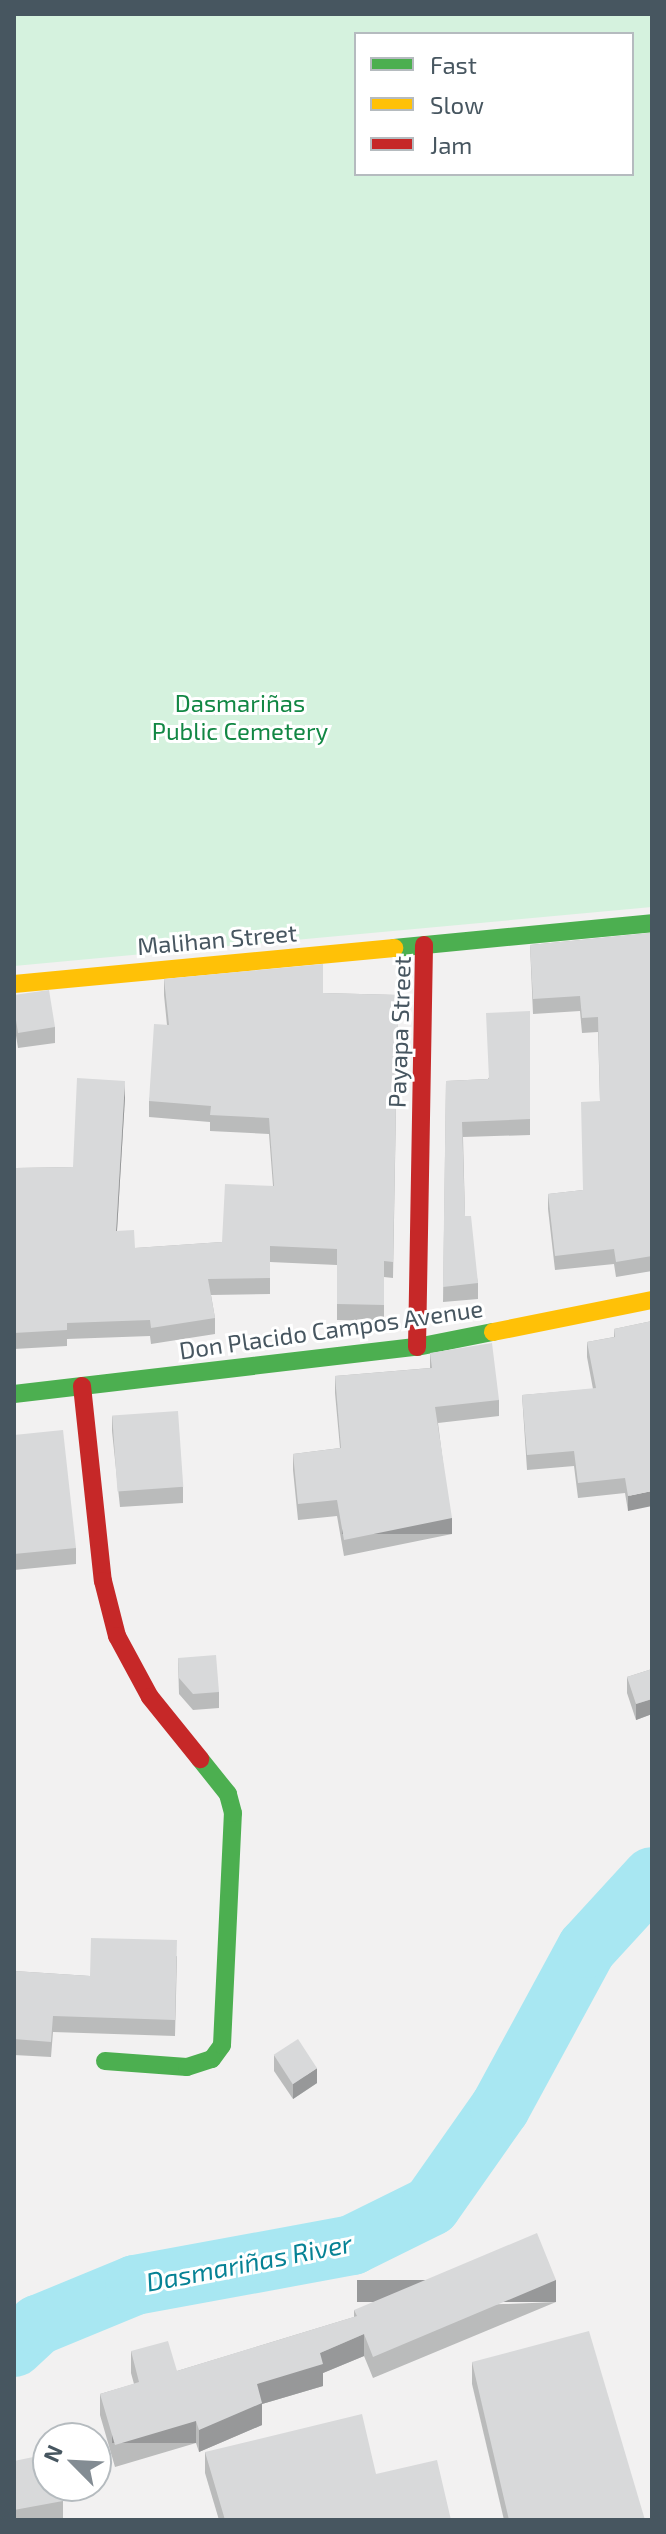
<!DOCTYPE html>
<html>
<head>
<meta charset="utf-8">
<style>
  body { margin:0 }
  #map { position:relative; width:666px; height:2534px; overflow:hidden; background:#f2f1f1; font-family:"Exo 2",sans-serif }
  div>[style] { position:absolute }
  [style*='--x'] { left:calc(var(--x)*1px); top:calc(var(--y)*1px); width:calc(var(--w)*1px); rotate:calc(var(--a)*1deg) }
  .green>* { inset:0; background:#d5f2de }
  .river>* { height:60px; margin:-30px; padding:0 30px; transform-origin:30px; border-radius:30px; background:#a8e7f2 }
  .fast>* { height:18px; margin:-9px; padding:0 9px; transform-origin:9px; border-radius:9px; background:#4caf50 }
  .slow>* { height:18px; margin:-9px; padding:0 9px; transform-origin:9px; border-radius:9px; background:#ffc107 }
  .jam>* { height:18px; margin:-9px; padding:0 9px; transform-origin:9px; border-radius:9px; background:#c62828 }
  .wall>* { inset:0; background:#babbbb }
  .shaded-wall>* { inset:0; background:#979899; transform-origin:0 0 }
  .building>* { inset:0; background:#d8d9da; transform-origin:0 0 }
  span { translate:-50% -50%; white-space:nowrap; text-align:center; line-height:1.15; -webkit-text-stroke:6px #fff; paint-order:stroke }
  .park-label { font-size:24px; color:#128744 }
  .street-label { font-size:24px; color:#475660 }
  .water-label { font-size:26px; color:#068295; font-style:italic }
  .frame { position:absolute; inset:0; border:16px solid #475660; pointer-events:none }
  .legend { position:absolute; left:354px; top:32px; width:280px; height:144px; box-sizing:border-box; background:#fff; border:2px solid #b5bbbf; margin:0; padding:10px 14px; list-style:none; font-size:24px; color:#475660 }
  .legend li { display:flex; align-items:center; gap:16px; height:40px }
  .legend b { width:40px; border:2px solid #b5bbbf }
  .north { position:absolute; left:32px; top:2422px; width:80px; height:80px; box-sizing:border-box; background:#fff; border:2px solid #b5bbbf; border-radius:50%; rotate:294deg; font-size:22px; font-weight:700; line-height:32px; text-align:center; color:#475660 }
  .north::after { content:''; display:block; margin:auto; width:28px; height:36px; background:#838c93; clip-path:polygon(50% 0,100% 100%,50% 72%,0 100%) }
</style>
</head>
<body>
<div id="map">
  <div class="green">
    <div style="clip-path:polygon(evenodd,16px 14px,652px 14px,652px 907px,14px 966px,16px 14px,356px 34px,632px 34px,632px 174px,356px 174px,356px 34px)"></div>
  </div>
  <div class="river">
    <div style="--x:14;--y:2347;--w:33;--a:-43"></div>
    <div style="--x:38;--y:2325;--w:105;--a:-22.4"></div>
    <div style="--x:135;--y:2285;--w:221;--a:-10.4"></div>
    <div style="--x:352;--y:2245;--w:88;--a:-26.3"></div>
    <div style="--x:431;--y:2206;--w:120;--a:-54.9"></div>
    <div style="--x:500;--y:2108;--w:182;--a:-61.5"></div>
    <div style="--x:587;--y:1948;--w:96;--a:-47.5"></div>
  </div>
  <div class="fast">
    <div style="--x:394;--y:948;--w:259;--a:-5.5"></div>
    <div style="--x:14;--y:1394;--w:406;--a:-6.7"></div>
    <div style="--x:417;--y:1347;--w:77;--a:-11.2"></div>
    <div style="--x:105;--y:2061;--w:82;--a:4.2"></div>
    <div style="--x:187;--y:2067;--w:26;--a:-18"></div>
    <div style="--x:212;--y:2059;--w:17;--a:-54"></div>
    <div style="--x:222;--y:2045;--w:232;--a:-87.3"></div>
    <div style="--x:233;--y:1813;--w:20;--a:-105"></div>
    <div style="--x:228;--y:1794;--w:45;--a:-128.7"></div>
  </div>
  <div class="slow">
    <div style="--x:14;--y:984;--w:382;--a:-5.4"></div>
    <div style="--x:493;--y:1332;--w:162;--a:-11.4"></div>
  </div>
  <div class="jam">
    <div style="--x:417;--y:1347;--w:402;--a:-89"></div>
    <div style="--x:82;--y:1386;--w:196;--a:83.9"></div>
    <div style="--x:103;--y:1581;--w:57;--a:75.7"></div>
    <div style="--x:117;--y:1636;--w:69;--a:61.6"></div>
    <div style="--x:150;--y:1697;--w:80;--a:51.1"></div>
  </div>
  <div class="wall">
    <div style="clip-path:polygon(652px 933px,652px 1271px,616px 1277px,614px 1264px,555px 1270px,548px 1209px,548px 1194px,583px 1190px,600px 1101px,598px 1032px,582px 1033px,580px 1011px,533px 1014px,530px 945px)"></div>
    <div style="clip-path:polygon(164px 979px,323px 993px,398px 995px,393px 1278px,384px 1277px,384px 1321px,337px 1320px,337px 1265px,270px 1262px,270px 1294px,211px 1295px,215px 1318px,215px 1334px,151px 1344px,150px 1336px,67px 1339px,67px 1346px,14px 1349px,14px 1161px,16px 1168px,73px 1167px,125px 1097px,117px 1231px,135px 1248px,222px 1242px,273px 1186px,269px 1134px,210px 1131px,210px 1122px,149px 1117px,149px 1101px,167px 1025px,164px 995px)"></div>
    <div style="clip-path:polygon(14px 995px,55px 1027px,55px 1043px,18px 1048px,14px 1023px)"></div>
    <div style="clip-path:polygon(530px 1011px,530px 1135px,463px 1137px,465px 1216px,478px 1283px,478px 1299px,443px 1302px,446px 1081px,488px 1079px)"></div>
    <div style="clip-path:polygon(652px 1321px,628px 1511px,625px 1493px,578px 1498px,574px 1466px,527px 1470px,522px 1395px,593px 1389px,587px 1357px,587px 1342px,614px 1337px,614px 1329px)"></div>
    <div style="clip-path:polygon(430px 1353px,499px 1400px,499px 1416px,438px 1423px,452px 1534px,344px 1556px,337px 1516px,298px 1520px,293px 1470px,293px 1454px,340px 1448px,335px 1393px,335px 1376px,430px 1368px)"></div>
    <div style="clip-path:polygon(112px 1416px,183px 1487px,183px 1503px,120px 1507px,112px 1431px)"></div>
    <div style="clip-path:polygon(14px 1435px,76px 1548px,76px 1564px,14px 1570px)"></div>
    <div style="clip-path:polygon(178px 1658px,219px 1692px,219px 1708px,193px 1710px,179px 1694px)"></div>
    <div style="clip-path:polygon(652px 1669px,652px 1714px,636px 1720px,627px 1693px,627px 1677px)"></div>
    <div style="clip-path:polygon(177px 1956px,175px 2036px,53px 2032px,51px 2057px,14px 2055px,14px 1971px,90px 1976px)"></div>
    <div style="clip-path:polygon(274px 2055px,317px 2083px,293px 2099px,274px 2071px)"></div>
    <div style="clip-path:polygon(556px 2302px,373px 2378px,364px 2356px,323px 2373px,323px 2386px,262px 2404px,262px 2425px,199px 2452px,196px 2443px,115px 2467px,100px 2415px,100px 2394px,134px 2384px,131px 2373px,131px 2351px,177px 2371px,354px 2317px,354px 2310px)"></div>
    <div style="clip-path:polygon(472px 2362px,645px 2520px,504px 2520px,472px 2384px)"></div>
    <div style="clip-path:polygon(205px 2452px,376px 2474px,451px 2520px,219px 2520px,205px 2473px)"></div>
    <div style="clip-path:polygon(14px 2461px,63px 2501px,63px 2520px,14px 2520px)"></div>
  </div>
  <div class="shaded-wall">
    <div style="clip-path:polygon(125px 1081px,125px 1097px,116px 1247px,116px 1231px)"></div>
    <div style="clip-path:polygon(652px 1491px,652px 1506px,628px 1511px,628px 1496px)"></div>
    <div style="left:452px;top:1518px;width:16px;height:110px;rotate:90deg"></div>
    <div style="clip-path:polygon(652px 1699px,652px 1714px,636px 1720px,636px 1704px)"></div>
    <div style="clip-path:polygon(317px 2068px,317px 2083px,293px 2099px,293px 2084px)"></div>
    <div style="left:556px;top:2280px;width:22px;height:199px;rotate:90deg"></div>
    <div style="clip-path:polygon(364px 2334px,364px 2356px,323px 2373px,323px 2386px,262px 2404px,262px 2425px,199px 2452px,199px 2430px,257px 2384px,320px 2353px)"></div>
    <div style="left:196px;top:2421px;width:22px;height:84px;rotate:90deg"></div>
  </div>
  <div class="building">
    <div style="clip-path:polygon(652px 933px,652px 1256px,616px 1262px,614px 1249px,555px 1256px,548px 1194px,583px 1190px,581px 1102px,600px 1101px,598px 1017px,582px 1018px,580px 996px,533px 999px,530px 945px)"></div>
    <div style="clip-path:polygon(323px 964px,323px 993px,398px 995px,393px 1262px,384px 1261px,384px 1305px,337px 1304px,337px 1249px,270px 1246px,270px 1278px,208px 1279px,215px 1318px,151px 1328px,150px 1320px,67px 1323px,67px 1330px,14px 1333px,14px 1161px,15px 1161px,16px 1168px,73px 1167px,77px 1078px,125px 1081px,116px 1231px,134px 1230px,135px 1248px,222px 1242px,225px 1184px,274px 1186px,269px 1118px,210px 1115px,211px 1106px,149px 1101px,154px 1024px,169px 1025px,164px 979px)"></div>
    <div style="clip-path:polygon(49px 990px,55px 1027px,18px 1033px,14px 1007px,14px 995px)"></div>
    <div style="clip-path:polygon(530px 1011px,530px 1119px,462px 1122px,465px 1216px,471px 1216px,478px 1283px,443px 1287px,446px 1081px,489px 1079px,486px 1013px)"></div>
    <div style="clip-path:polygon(652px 1321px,652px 1491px,628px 1496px,625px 1478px,578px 1483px,574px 1451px,527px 1455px,522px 1395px,596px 1388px,587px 1342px,615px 1337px,614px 1329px)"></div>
    <div style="clip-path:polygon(492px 1343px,499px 1400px,435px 1407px,452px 1518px,344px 1540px,337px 1500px,298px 1504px,293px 1454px,341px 1448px,335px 1376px,432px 1368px,430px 1353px)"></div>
    <div style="left:178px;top:1411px;width:76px;height:66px;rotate:86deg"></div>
    <div style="clip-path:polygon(63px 1430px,76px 1548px,14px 1554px,14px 1435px)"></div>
    <div style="clip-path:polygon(216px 1655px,219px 1692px,193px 1694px,179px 1678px,178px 1658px)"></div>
    <div style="clip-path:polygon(652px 1669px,652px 1699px,636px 1704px,627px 1677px)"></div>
    <div style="clip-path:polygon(91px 1938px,177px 1940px,175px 2020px,53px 2016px,51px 2042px,14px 2039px,14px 1971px,90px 1976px)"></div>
    <div style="left:298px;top:2039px;width:35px;height:29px;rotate:57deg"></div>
    <div style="clip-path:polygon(537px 2233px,556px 2280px,373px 2357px,364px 2334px,320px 2353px,323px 2364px,257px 2384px,262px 2403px,199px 2430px,196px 2421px,115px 2445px,100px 2394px,139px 2382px,131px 2351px,168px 2341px,177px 2371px,357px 2316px,354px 2310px)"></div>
    <div style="clip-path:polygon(589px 2331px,645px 2520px,509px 2520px,472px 2362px)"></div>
    <div style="clip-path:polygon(362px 2414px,376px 2474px,437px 2460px,451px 2520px,225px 2520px,205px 2452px)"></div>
    <div style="clip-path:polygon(48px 2454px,48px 2486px,60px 2486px,63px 2501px,14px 2510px,14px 2461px)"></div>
  </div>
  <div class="park-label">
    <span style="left:240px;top:717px">Dasmariñas<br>Public Cemetery</span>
  </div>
  <div class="street-label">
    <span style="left:217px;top:939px;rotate:-5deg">Malihan Street</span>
    <span style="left:399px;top:1032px;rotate:-88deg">Payapa Street</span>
    <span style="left:331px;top:1329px;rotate:-8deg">Don Placido Campos Avenue</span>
  </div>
  <div class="water-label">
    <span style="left:249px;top:2262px;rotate:-11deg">Dasmariñas River</span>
  </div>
  <div class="frame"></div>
  <ul class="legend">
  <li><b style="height:10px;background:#4caf50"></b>Fast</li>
  <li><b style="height:10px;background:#ffc107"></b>Slow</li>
  <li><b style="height:10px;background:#c62828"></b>Jam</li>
  </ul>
  <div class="north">N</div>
</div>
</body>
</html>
